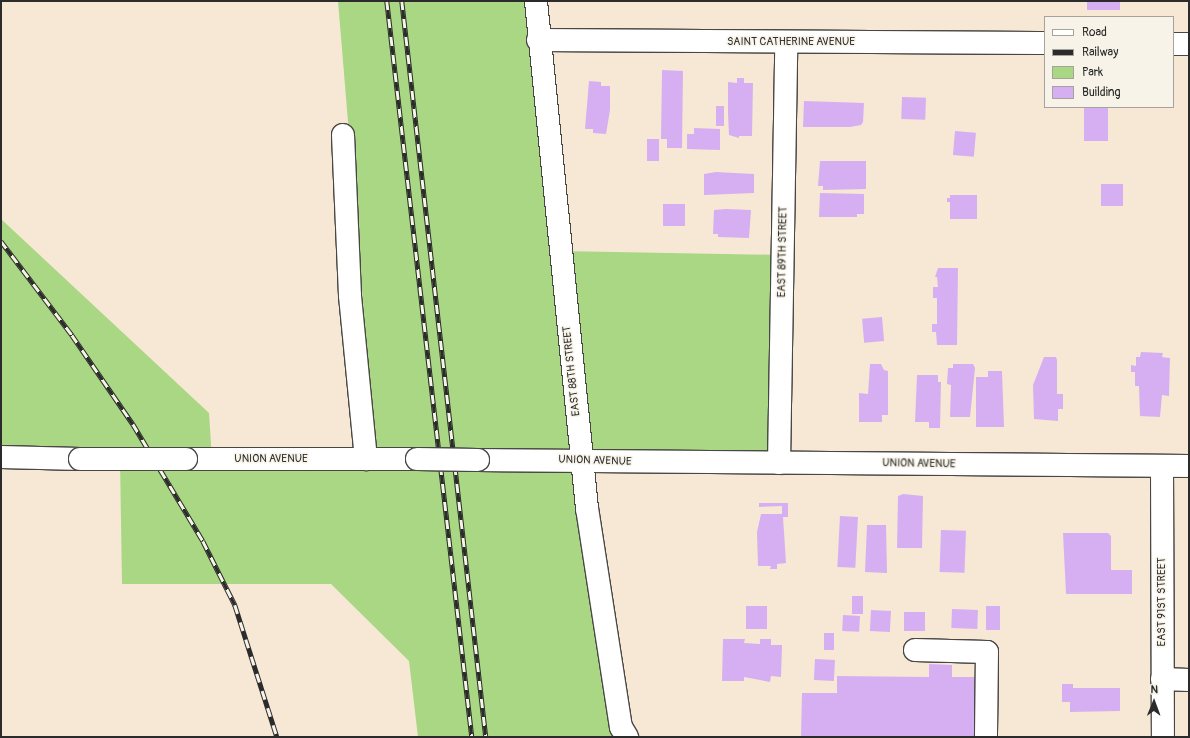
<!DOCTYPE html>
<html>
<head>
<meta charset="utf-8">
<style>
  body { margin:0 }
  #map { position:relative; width:1190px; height:738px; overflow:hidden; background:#f6e8d5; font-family:Pangolin,sans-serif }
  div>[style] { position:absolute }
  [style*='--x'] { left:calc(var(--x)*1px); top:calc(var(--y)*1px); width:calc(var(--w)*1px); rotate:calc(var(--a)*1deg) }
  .green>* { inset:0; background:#a9d784 }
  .building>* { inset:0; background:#d6aff2; transform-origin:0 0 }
  .roads { filter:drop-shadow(1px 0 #494744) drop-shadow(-1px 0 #494744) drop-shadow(0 1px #494744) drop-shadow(0 -1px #494744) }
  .minor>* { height:22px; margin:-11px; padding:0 11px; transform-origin:11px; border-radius:11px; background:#fff }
  .major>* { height:22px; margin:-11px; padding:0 11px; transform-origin:11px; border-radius:11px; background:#fff }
  .rail>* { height:4.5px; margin-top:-2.25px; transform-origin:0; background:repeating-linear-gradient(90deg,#f7f3e8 0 9px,#2b2b2b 0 18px); box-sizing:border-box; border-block:1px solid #2b2b2b }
  .bridges { filter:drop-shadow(1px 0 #494744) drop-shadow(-1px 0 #494744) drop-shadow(0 1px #494744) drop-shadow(0 -1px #494744) }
  .major-bridge>* { height:22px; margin:-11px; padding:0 11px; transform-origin:11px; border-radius:11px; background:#fff }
  span { translate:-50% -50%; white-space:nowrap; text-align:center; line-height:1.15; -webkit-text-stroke:3px #f7f3e8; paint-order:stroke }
  .street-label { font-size:11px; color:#2b2b2b }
  .frame { position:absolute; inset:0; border:2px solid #2b2b2b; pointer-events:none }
  .legend { position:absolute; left:1044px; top:16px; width:130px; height:92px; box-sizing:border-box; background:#f7f3e8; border:1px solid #a5a39c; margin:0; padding:5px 7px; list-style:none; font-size:12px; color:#2b2b2b }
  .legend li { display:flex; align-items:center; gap:8px; height:20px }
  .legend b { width:20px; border:1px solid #a5a39c }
  .north { position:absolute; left:1134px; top:682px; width:40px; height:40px; -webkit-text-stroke:3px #f7f3e8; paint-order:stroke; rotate:1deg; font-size:11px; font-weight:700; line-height:16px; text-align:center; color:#2b2b2b }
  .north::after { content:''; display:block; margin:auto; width:14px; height:18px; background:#2b2b2b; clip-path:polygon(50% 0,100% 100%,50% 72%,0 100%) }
</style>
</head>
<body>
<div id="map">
  <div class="green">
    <div style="clip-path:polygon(338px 1px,536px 1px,560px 251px,783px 255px,779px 463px,581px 460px,627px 737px,418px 737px,409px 661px,331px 584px,122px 584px,120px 459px,1px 457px,1px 219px,209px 413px,212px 459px,376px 459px)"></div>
  </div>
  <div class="building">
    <div style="left:1087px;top:1px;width:33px;height:9px"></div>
    <div style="clip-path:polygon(662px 70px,683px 71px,682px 148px,667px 148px,667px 139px,661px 139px)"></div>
    <div style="clip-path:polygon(737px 78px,744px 78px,744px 83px,753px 83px,752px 136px,739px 136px,739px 138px,729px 135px,728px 114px,728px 82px,737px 83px)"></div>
    <div style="clip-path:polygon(589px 81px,601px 82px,601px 86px,610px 86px,610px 110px,606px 134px,593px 133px,593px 129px,585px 129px)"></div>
    <div style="left:902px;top:97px;width:24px;height:22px;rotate:2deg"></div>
    <div style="clip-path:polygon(804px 101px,864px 103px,863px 122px,861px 125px,850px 127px,803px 127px)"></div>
    <div style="left:716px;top:106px;width:8px;height:20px"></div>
    <div style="left:1084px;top:107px;width:24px;height:34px"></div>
    <div style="clip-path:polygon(694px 128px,720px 129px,720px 150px,687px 149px,687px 134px,694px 134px)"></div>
    <div style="left:955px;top:131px;width:21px;height:24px;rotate:5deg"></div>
    <div style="left:647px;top:139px;width:12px;height:22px"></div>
    <div style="clip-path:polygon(820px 161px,866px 161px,866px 189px,823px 190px,823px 186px,818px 186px)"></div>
    <div style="clip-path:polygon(716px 172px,754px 174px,754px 193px,704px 195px,704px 174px)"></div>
    <div style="left:1123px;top:184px;width:22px;height:22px;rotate:90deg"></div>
    <div style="clip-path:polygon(820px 193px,864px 194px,864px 214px,857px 214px,857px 217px,819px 217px)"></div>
    <div style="clip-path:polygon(950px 195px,977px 195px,977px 219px,950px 219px,950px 202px,947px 202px,947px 198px,950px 198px)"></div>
    <div style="left:663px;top:204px;width:22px;height:22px"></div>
    <div style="clip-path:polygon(726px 209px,751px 210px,749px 238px,718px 237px,718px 234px,713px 234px,714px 210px)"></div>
    <div style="clip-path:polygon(938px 268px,958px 268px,957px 345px,937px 345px,936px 332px,932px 332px,932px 324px,937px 324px,937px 298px,933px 298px,933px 287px,938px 287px,937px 277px,935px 277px)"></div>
    <div style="left:882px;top:317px;width:24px;height:20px;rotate:85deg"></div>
    <div style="clip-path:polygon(1141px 352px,1163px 353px,1162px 357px,1170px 358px,1169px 396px,1162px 395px,1160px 417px,1140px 416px,1139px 386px,1135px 386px,1135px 372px,1131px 372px,1131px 365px,1136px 366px,1136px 357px,1140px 357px)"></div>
    <div style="clip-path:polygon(1044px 357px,1056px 357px,1057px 360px,1057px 394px,1063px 394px,1063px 409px,1058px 409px,1058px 421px,1034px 419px,1033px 385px)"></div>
    <div style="clip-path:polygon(870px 364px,881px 364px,884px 370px,888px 371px,888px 415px,882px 415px,882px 422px,859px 422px,859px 393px,868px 394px)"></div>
    <div style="clip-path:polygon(953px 364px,973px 364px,975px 368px,970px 417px,950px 417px,951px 385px,947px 384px,948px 368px,953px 368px)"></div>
    <div style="clip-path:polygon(988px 371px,1002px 371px,1004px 427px,976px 427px,976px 377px,988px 377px)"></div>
    <div style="clip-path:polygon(917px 375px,938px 375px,938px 382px,941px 382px,940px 428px,929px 428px,929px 422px,915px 422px)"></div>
    <div style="clip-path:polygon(903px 494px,923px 496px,922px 548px,897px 548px,898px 496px)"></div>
    <div style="clip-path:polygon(759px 503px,788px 503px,788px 517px,783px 517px,786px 563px,777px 564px,777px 569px,770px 569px,771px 566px,758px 566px,757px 532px,761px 514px,782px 514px,782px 506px,759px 507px)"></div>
    <div style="left:840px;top:516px;width:18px;height:51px;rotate:3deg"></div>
    <div style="clip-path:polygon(867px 525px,886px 525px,887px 573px,865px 572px)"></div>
    <div style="left:941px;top:530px;width:25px;height:42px;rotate:2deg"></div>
    <div style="clip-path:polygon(1063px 533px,1108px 533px,1111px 536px,1111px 570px,1132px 570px,1132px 594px,1066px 594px)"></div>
    <div style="left:852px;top:596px;width:11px;height:18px"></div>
    <div style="left:746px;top:606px;width:21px;height:23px"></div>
    <div style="left:986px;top:606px;width:14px;height:24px"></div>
    <div style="left:952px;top:609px;width:26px;height:19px;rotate:2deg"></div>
    <div style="left:871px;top:610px;width:20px;height:21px;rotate:3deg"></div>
    <div style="left:904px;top:612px;width:21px;height:19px"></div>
    <div style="left:843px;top:615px;width:17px;height:16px;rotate:3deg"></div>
    <div style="left:824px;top:633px;width:10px;height:17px"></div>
    <div style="clip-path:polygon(723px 639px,745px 639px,744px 643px,760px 644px,760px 639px,771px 639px,771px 645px,782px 645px,781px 677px,771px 676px,770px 682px,744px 677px,744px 681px,722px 681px)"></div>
    <div style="left:815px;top:659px;width:20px;height:21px;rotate:3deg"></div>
    <div style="clip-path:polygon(929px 664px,952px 665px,952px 677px,979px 677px,979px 737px,801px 737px,802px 693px,837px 693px,837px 676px,929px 677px)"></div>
    <div style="clip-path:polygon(1062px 684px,1073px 684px,1073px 688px,1120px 688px,1120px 711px,1070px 712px,1070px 702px,1062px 702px)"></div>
  </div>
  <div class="roads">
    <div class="minor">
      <div style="--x:536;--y:1;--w:510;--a:84.26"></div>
      <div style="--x:587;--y:508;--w:222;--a:81.2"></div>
      <div style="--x:621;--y:727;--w:12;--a:59"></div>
      <div style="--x:538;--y:40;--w:507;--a:0.34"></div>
      <div style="--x:1173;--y:44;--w:16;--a:0"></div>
      <div style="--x:343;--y:135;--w:161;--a:87.5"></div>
      <div style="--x:350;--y:296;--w:164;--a:84.4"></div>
      <div style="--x:779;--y:463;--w:421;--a:-89"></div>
      <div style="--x:1162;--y:466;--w:271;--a:89.8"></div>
      <div style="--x:915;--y:650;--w:72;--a:1.6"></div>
      <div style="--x:987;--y:652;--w:85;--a:90.7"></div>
      <div style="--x:1162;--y:679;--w:27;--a:2"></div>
    </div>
    <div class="major">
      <div style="--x:1;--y:457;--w:79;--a:1.5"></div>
      <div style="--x:186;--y:459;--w:231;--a:0"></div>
      <div style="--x:478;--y:460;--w:711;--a:0.48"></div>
    </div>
  </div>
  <div class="rail">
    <div style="--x:387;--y:1;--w:741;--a:83.41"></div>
    <div style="--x:402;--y:1;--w:741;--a:83.49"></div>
    <div style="--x:1;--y:241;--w:118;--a:52.9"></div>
    <div style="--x:72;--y:335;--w:108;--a:55.6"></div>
    <div style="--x:133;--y:424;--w:136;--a:59.1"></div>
    <div style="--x:203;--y:541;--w:72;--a:63.4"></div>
    <div style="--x:235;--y:605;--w:139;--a:72.3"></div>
  </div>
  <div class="bridges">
    <div class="major-bridge">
      <div style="--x:80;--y:459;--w:106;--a:0"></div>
      <div style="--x:417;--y:459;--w:61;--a:0.9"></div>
    </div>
  </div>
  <div class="street-label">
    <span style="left:791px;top:42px">SAINT CATHERINE AVENUE</span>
    <span style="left:783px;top:252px;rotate:-89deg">EAST 89TH STREET</span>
    <span style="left:572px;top:371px;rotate:-96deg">EAST 88TH STREET</span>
    <span style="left:271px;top:459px">UNION AVENUE</span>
    <span style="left:595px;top:461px;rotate:2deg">UNION AVENUE</span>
    <span style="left:919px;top:464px;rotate:1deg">UNION AVENUE</span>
    <span style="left:1162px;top:602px;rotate:-90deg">EAST 91ST STREET</span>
  </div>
  <div class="frame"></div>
  <ul class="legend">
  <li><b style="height:5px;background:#fff"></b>Road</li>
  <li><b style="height:5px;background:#2b2b2b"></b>Railway</li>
  <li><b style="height:11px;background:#a9d784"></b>Park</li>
  <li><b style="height:11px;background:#d6aff2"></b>Building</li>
  </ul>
  <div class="north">N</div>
</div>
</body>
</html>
